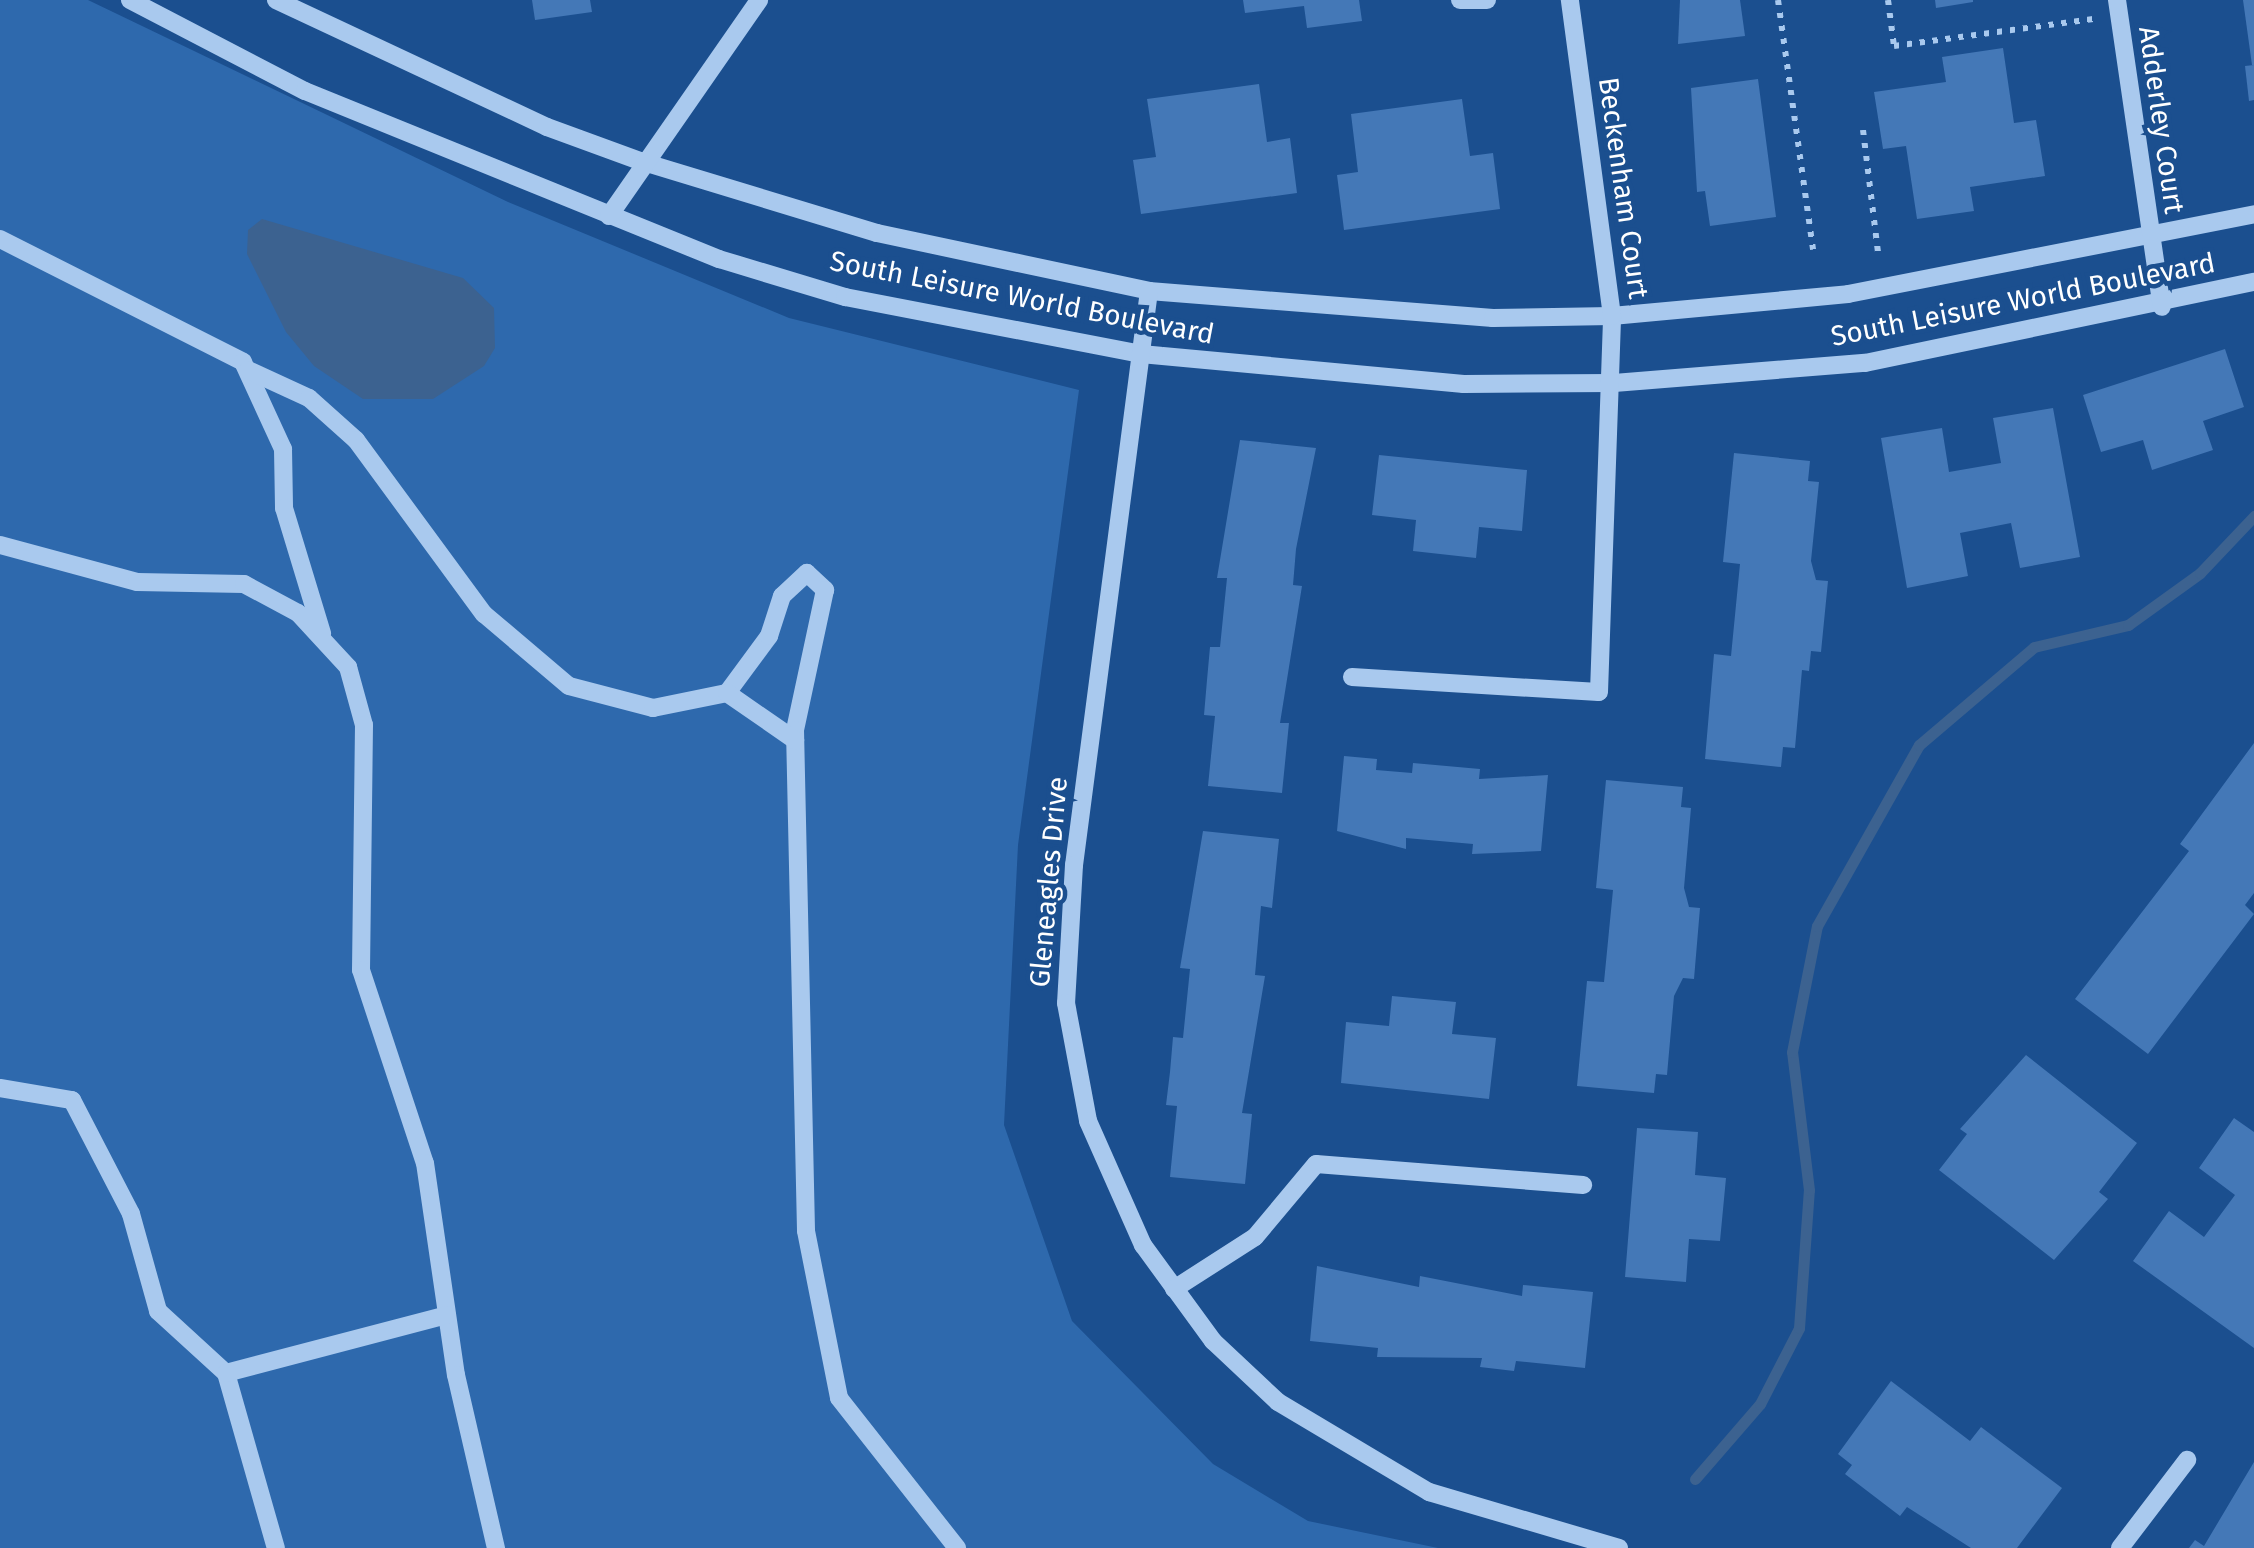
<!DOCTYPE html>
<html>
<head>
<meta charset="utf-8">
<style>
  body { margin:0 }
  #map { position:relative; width:2254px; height:1548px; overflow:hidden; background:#1b4f8f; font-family:"Fira Sans",sans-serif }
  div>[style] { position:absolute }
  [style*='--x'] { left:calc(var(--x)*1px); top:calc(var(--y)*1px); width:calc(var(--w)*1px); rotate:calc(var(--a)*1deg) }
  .green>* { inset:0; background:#2e69ad }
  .water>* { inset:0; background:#3c6290 }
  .stream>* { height:11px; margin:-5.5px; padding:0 5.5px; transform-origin:5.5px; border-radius:5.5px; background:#3c6290 }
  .building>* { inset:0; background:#4478b7 }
  .path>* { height:6px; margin-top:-3px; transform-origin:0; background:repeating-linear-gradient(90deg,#a9c9ee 0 5px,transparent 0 13px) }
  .minor>* { height:18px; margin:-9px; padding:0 9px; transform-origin:9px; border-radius:9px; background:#a9c9ee }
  span { translate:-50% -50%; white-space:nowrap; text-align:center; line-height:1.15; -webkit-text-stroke:9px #1b4f8f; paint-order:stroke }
  .street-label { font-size:28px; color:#fff }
</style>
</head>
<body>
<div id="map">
  <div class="green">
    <div style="clip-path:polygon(0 0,88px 0,508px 202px,789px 318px,1079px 390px,1018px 845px,1004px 1125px,1072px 1321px,1213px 1464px,1308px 1521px,1438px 1548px,0 1548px)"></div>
  </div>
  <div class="water">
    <div style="clip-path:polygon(262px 219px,463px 278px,494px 308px,495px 348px,484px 366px,433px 399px,363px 399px,314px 366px,286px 332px,247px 254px,248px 230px)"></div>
  </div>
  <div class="stream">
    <div style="--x:1695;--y:1479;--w:99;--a:-49.1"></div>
    <div style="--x:1760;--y:1404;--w:85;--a:-62.8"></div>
    <div style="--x:1799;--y:1328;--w:138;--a:-85.9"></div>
    <div style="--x:1809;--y:1190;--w:139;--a:-97"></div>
    <div style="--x:1792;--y:1052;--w:128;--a:-78.8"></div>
    <div style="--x:1817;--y:926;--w:208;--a:-60.6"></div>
    <div style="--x:1919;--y:745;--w:151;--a:-40.4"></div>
    <div style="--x:2034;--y:647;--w:97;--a:-13.2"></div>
    <div style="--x:2128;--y:625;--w:89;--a:-35.8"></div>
    <div style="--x:2200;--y:573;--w:79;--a:-46.5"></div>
  </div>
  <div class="building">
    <div style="clip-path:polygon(532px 0,590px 0,592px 12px,535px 20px)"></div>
    <div style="clip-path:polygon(1243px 0,1359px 0,1362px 21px,1307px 28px,1304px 6px,1245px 13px)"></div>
    <div style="clip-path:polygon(1680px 0,1740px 0,1745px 36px,1678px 44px)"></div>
    <div style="clip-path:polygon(1935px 0,1973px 0,1973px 2px,1936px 8px)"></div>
    <div style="clip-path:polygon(2243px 0,2254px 0,2254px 65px,2252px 65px)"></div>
    <div style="clip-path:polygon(2003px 48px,2014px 123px,2036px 120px,2045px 176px,1970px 187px,1974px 211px,1917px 219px,1906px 146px,1883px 149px,1874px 92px,1946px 82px,1942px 57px)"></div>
    <div style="clip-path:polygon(2254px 65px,2254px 100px,2249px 101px,2245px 66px)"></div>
    <div style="clip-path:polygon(1758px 79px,1776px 217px,1710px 226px,1705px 191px,1697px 192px,1691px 88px)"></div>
    <div style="clip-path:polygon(1259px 84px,1267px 142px,1290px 138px,1297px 193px,1141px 214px,1133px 160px,1156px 157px,1147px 99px)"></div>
    <div style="clip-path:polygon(1462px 99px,1470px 156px,1493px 153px,1500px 209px,1344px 230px,1337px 175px,1358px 172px,1351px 114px)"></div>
    <div style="clip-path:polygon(2225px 349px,2244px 407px,2203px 421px,2213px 450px,2152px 470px,2143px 440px,2101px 452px,2083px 395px)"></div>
    <div style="clip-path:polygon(2053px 408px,2080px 557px,2020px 568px,2011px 523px,1960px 533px,1968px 576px,1907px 588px,1881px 438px,1942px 428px,1949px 472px,2001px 463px,1993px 418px)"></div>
    <div style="clip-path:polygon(1240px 440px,1316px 448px,1296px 549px,1293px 585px,1302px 586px,1280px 723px,1289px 723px,1282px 793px,1208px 786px,1215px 716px,1204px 715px,1207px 680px,1210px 647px,1220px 647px,1227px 578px,1217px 578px)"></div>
    <div style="clip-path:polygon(1734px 453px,1810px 461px,1808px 481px,1819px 482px,1811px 561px,1816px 580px,1828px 581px,1821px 652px,1811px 651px,1809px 671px,1802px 670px,1795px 748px,1783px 747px,1781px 767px,1705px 759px,1714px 654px,1731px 656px,1740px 564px,1723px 562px)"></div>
    <div style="clip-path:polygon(1379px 455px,1527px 470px,1522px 531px,1479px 527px,1476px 558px,1413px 551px,1416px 520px,1372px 515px)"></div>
    <div style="clip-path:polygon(2254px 743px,2254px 893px,2245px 905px,2254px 914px,2148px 1054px,2075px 999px,2189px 851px,2180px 844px)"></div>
    <div style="clip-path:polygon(1344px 756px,1377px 759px,1376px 770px,1412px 773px,1413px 763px,1480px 769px,1479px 779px,1548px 775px,1541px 851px,1472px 854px,1473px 844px,1406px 838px,1406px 849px,1337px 831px)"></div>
    <div style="clip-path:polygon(1606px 780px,1683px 787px,1681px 807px,1691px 808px,1684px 888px,1689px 907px,1700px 908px,1694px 979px,1683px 978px,1674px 996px,1667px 1075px,1656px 1074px,1654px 1093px,1577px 1086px,1587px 981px,1604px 982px,1613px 890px,1596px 888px)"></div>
    <div style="clip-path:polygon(1203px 831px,1279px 839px,1272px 908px,1261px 906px,1258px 941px,1255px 975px,1265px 976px,1242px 1113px,1252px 1114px,1245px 1184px,1170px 1177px,1177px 1106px,1166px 1105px,1170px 1072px,1173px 1037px,1183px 1038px,1190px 969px,1180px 968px)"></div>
    <div style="clip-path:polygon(1392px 996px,1456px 1002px,1452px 1034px,1496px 1038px,1489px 1099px,1341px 1083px,1346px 1022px,1389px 1026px)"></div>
    <div style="clip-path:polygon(2026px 1055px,2137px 1143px,2099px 1192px,2108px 1199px,2054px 1260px,1939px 1170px,1967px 1134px,1960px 1129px)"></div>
    <div style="clip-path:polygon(2234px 1118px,2254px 1132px,2254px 1348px,2133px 1261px,2169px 1211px,2204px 1237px,2235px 1195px,2199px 1168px)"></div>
    <div style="clip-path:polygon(1637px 1128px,1698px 1132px,1695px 1175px,1726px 1178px,1720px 1241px,1689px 1239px,1686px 1282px,1625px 1277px)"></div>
    <div style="clip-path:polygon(1317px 1266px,1419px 1287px,1420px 1276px,1522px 1296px,1523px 1285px,1593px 1292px,1585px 1368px,1516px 1361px,1514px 1371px,1480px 1367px,1482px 1358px,1377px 1357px,1378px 1348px,1310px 1341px)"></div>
    <div style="clip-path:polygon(1891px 1381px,1970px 1441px,1981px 1427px,2062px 1488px,2017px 1548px,1971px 1548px,1907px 1507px,1900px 1516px,1845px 1474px,1852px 1465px,1838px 1454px)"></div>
    <div style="clip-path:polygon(2254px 1462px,2254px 1548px,2189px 1548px,2195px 1540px,2204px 1546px)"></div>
  </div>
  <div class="path">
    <div style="--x:1778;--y:0;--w:252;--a:82"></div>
    <div style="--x:1888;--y:0;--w:46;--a:82.6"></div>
    <div style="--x:1894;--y:46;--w:201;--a:-7.7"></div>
    <div style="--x:1863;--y:130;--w:124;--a:83"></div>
  </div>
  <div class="minor">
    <div style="--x:130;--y:0;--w:197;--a:27.5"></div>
    <div style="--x:305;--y:91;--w:447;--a:22.1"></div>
    <div style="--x:719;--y:259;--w:132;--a:16.8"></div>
    <div style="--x:845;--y:297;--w:301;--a:10.9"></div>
    <div style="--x:1141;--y:354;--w:324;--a:5.3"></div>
    <div style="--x:1464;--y:384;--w:150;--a:-0.4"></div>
    <div style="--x:1614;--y:383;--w:252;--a:-4.6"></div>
    <div style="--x:1865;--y:363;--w:397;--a:-11.8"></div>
    <div style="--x:276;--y:0;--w:299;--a:25.1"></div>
    <div style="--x:547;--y:127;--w:99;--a:20.1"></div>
    <div style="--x:640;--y:161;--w:248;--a:16.9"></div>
    <div style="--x:877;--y:233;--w:278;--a:12"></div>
    <div style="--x:1149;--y:291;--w:345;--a:4.5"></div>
    <div style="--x:1493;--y:318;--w:119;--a:-1"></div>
    <div style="--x:1612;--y:316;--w:237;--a:-5.3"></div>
    <div style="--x:1848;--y:294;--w:414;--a:-11.1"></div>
    <div style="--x:1460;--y:0;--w:27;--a:0"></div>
    <div style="--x:2117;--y:0;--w:310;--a:81.7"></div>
    <div style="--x:609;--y:216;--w:263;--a:-55.2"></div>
    <div style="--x:0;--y:239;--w:272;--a:26.8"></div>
    <div style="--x:243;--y:362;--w:96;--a:65.3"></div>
    <div style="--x:283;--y:449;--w:59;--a:89"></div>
    <div style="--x:284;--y:508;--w:131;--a:73.1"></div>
    <div style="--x:1149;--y:291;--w:579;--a:97.44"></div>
    <div style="--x:1074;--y:865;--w:138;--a:93.3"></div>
    <div style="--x:1066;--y:1003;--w:120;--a:79.4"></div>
    <div style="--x:1088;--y:1121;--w:136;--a:66.1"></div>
    <div style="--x:1143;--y:1245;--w:119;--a:53.9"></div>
    <div style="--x:1213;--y:1341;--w:89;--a:43.2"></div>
    <div style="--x:1278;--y:1402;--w:176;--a:30.8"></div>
    <div style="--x:1429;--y:1492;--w:198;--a:16.4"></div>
    <div style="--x:248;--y:370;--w:67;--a:24.7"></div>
    <div style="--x:309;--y:398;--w:63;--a:41.8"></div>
    <div style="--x:356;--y:440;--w:216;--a:53.7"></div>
    <div style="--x:484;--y:614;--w:111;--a:40.3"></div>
    <div style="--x:569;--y:686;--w:87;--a:14.7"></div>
    <div style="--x:653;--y:708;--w:76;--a:-11.5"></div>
    <div style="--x:727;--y:693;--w:71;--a:-53.6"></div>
    <div style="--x:769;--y:636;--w:42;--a:-72"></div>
    <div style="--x:782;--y:596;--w:34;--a:-43"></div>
    <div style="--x:807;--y:573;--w:25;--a:43"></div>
    <div style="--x:825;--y:590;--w:143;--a:102.1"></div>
    <div style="--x:795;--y:730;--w:501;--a:88.74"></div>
    <div style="--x:806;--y:1231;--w:170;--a:78.8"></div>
    <div style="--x:839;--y:1398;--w:191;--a:51.8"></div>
    <div style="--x:0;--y:545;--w:142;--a:15.1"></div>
    <div style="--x:137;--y:582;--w:107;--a:1.1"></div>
    <div style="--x:244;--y:584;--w:61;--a:28.2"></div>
    <div style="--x:298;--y:613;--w:74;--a:47.2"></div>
    <div style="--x:348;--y:667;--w:60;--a:74.6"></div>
    <div style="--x:364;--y:725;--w:245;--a:90.7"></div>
    <div style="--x:361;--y:970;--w:203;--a:71.7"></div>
    <div style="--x:425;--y:1163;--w:214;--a:81.7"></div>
    <div style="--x:456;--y:1375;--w:178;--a:77"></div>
    <div style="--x:1352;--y:677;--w:247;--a:3.5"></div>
    <div style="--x:1599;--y:692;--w:376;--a:-88"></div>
    <div style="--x:1612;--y:316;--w:319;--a:-97.6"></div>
    <div style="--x:727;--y:693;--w:83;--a:34.7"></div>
    <div style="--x:0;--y:1088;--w:73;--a:9.5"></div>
    <div style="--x:72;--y:1100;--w:128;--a:62.6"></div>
    <div style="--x:131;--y:1214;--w:101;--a:74.4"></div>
    <div style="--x:158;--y:1311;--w:92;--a:42.4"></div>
    <div style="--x:226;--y:1373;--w:182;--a:74.1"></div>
    <div style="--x:1174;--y:1289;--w:96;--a:-32.7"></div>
    <div style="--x:1255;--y:1237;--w:95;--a:-50.1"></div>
    <div style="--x:1316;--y:1164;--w:268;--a:4.5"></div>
    <div style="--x:226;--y:1373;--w:228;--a:-14.7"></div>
    <div style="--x:2120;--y:1548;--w:111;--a:-52.7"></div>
  </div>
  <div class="street-label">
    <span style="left:2161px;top:120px;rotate:82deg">Adderley Court</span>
    <span style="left:1623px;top:188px;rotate:82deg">Beckenham Court</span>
    <span style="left:1022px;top:298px;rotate:11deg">South Leisure World Boulevard</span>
    <span style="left:2023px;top:300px;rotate:-11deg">South Leisure World Boulevard</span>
    <span style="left:1049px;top:882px;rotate:-85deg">Gleneagles Drive</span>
  </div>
</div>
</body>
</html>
